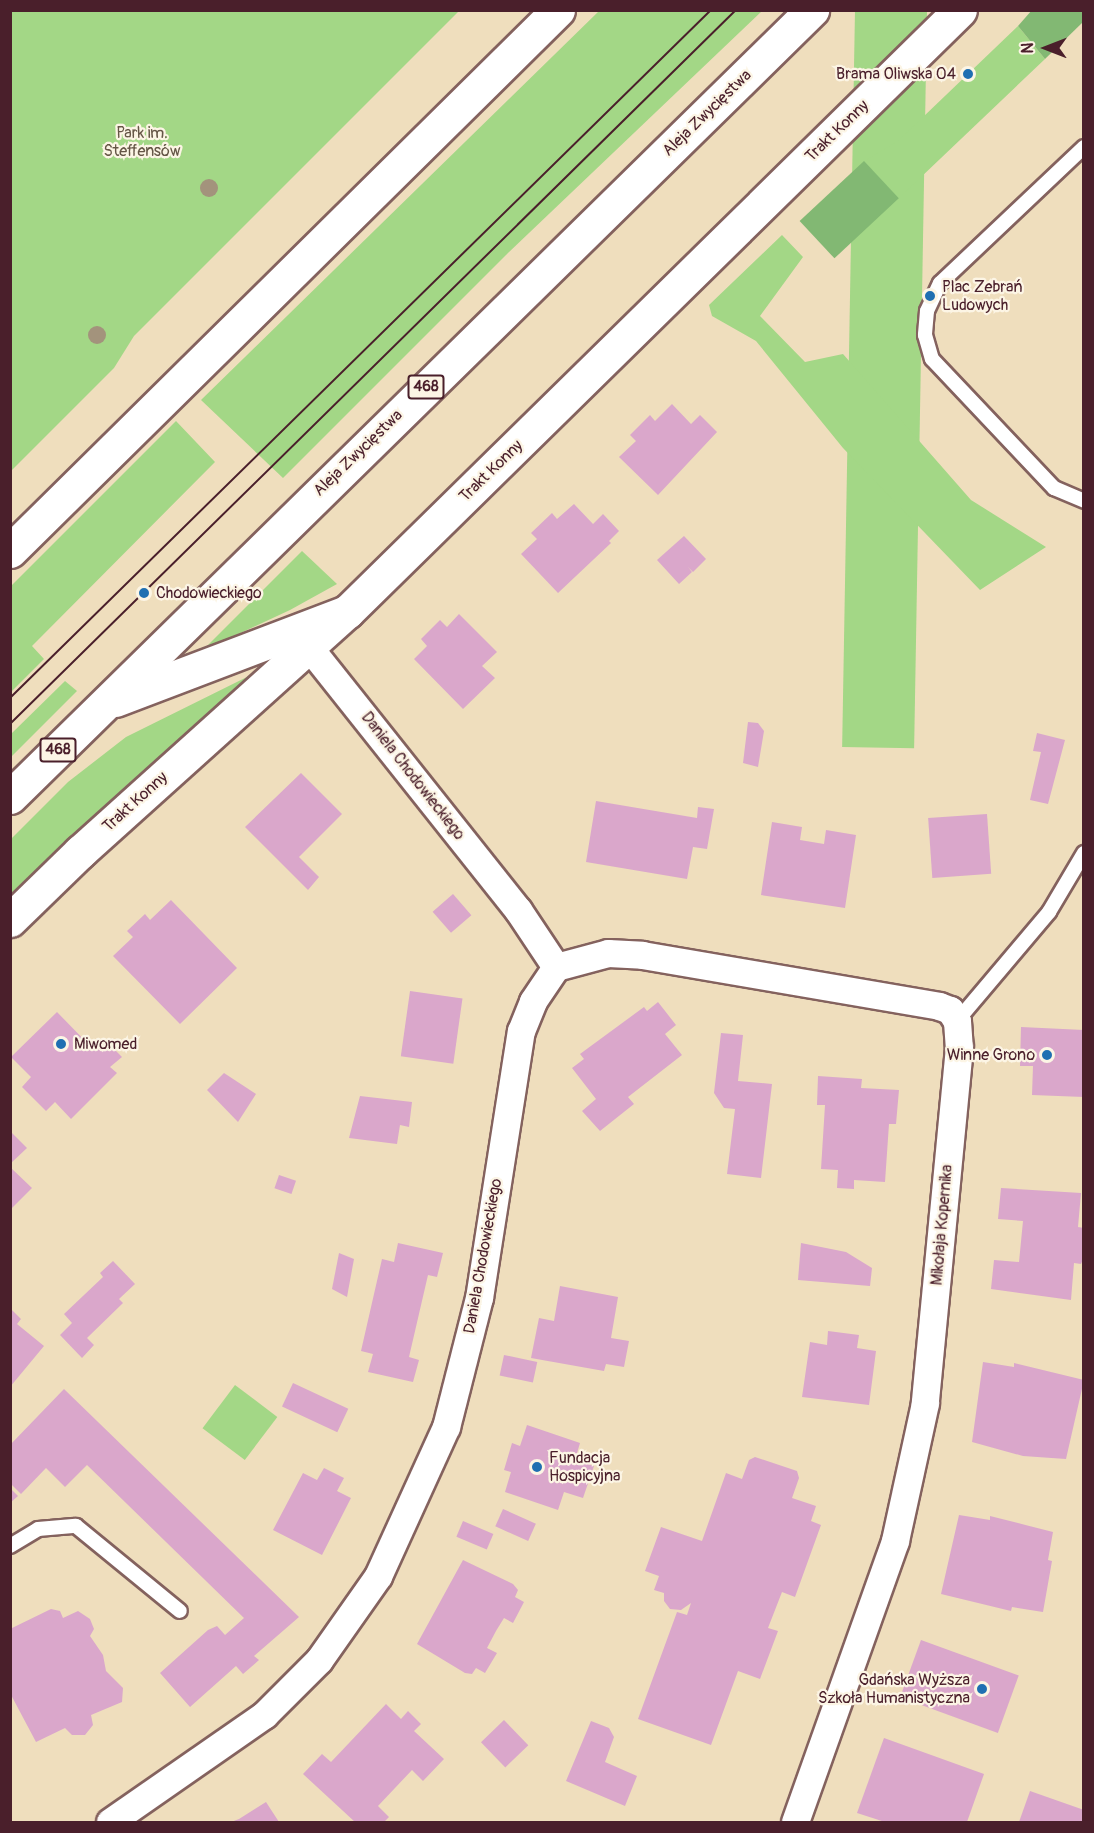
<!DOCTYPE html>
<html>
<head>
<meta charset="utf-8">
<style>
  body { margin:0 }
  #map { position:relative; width:1094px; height:1833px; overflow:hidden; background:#efdebd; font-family:Pangolin,sans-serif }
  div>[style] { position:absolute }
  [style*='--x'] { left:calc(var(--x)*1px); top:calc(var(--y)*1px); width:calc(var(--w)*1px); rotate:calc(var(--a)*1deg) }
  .green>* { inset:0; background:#a3d786; transform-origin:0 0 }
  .forest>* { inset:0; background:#82b873; transform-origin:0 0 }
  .building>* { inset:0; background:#daa7cb; transform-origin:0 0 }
  .roads { filter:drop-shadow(2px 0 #84625e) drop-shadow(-2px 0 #84625e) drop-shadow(0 2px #84625e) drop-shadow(0 -2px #84625e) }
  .lane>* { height:14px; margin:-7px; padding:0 7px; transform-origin:7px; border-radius:7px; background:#fff }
  .street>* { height:27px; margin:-13.5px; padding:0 13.5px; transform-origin:13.5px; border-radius:13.5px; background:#fff }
  .secondary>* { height:33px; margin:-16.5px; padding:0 16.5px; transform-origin:16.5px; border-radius:16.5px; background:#fff }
  .primary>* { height:33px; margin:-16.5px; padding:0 16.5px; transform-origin:16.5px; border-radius:16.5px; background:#fff }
  .tram>* { height:1.5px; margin:-0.75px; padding:0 0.75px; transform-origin:0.75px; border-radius:0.75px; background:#4a1f2b }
  .trees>* { width:18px; height:18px; margin:-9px; border-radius:50%; background:#a3937c }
  .dots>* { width:16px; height:16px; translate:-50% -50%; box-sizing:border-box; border:3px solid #fcf5e5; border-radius:50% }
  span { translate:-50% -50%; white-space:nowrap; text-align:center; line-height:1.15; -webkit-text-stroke:4.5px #fcf5e5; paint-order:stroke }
  .shield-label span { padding:2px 4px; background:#fcf5e5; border:2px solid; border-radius:4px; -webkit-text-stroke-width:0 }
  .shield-label { font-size:15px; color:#4a1f2b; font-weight:700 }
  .poi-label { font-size:16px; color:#4a1f2b }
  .right { translate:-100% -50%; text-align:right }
  .left { translate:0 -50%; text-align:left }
  .street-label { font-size:16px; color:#4a1f2b }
  .park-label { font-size:16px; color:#655646 }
  .frame { position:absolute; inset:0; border:12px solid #4a1f2b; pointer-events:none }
  .north { position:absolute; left:1016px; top:18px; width:60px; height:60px; -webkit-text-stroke:4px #fcf5e5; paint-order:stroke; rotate:270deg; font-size:16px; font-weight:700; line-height:24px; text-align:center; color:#4a1f2b }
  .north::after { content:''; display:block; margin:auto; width:21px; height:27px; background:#4a1f2b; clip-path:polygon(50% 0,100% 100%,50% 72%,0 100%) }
</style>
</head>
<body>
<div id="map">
  <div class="green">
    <div style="clip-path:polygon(11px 10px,459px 11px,134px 336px,114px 368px,11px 471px)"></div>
    <div style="left:855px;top:10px;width:72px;height:737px;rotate:1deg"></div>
    <div style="clip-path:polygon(599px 11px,762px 11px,508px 253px,283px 478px,201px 400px)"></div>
    <div style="clip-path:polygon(1018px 26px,1045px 59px,899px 198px,864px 161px,898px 141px)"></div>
    <div style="clip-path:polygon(782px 235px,803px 257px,760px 316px,805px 362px,843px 354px,971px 500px,1046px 547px,980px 590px,843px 448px,756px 341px,712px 316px,709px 305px)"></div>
    <div style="clip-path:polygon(176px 421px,215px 462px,32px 646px,44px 659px,11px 692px,11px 586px)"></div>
    <div style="clip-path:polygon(302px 551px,337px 584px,290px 610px,202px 651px)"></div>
    <div style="clip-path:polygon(253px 674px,13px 897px,11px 900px,11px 839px,68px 782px,126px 737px)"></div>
    <div style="clip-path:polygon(65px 681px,77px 691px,11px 757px,11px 734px)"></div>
    <div style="left:235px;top:1385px;width:53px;height:54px;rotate:37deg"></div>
  </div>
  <div class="forest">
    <div style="clip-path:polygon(1032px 10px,1083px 11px,1083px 22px,1045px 59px,1018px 26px)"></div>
    <div style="left:864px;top:161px;width:51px;height:88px;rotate:47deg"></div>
  </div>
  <div class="building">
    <div style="clip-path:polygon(672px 404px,691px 424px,700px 415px,717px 432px,658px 495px,619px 457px,636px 441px,630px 435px,650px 415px,655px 421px)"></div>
    <div style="clip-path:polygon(574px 504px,593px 524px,603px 514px,619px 531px,609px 541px,611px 543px,558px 593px,521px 554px,537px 539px,531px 533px,552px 513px,557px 519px)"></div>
    <div style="clip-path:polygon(684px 536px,706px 559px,693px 572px,688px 567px,692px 572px,679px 584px,657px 560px)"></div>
    <div style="clip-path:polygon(459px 614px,497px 652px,482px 666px,495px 678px,463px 709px,414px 659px,427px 646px,421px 639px,440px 620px,447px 627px)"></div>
    <div style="clip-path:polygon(748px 722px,758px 723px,764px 731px,758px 767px,743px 763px)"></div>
    <div style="clip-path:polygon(1037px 733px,1065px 740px,1048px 804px,1030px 800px,1041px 752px,1033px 751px)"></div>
    <div style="clip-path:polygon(301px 773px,342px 814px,299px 857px,319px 877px,308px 890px,245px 827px)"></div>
    <div style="clip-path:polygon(596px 801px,697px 818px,698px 807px,714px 809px,707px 849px,693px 847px,687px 879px,586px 862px)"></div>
    <div style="left:987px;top:814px;width:60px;height:59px;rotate:86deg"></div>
    <div style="clip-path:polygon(772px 822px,802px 827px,800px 840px,824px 844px,826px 830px,856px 835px,845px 908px,761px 895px)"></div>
    <div style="left:453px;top:894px;width:28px;height:27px;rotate:49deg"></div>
    <div style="clip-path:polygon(171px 900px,237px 968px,180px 1024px,113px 956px,133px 937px,127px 931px,145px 914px,150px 920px)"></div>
    <div style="left:410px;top:991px;width:53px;height:66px;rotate:8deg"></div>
    <div style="clip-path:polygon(658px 1002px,676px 1025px,665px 1034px,682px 1055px,628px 1097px,634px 1104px,600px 1131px,582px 1111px,596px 1099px,572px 1068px,584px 1059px,580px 1054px,644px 1007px,647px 1011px)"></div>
    <div style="clip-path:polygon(57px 1012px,93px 1049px,104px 1039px,122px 1057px,110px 1067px,117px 1073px,71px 1119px,55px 1102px,46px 1111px,22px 1087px,31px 1077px,11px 1057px)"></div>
    <div style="clip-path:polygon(1021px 1027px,1084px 1030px,1084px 1097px,1032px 1095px,1033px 1066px,1020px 1066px)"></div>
    <div style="clip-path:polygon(721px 1033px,743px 1035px,738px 1081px,772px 1084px,761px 1178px,727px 1174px,735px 1109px,724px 1108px,714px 1093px)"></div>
    <div style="clip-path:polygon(224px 1073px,256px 1094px,238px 1122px,207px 1090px)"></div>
    <div style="clip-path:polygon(818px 1076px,862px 1079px,861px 1088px,899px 1090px,896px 1124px,889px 1124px,885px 1182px,854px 1180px,854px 1189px,837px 1188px,838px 1170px,821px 1169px,825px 1105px,817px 1105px)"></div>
    <div style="clip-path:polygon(360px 1096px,412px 1102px,409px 1127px,400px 1125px,397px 1144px,349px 1138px)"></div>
    <div style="clip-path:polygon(10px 1131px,27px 1148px,10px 1164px)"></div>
    <div style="clip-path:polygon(10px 1167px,32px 1188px,12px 1208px,10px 1207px)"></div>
    <div style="left:279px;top:1175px;width:18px;height:14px;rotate:19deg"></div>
    <div style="clip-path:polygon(1001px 1188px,1081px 1193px,1078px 1227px,1084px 1228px,1084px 1257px,1081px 1264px,1074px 1263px,1071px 1300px,991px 1289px,994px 1260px,1019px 1262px,1023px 1221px,998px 1219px)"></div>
    <div style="clip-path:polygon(398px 1243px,443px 1253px,437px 1277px,428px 1275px,409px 1357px,419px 1360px,413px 1382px,368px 1372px,373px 1354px,361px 1351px,382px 1259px,394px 1262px)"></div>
    <div style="clip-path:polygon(801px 1243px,846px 1252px,872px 1268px,870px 1286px,798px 1280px)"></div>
    <div style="clip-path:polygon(339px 1253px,354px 1259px,347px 1297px,332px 1289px)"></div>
    <div style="clip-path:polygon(113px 1261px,135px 1284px,119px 1299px,123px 1303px,87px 1338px,94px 1345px,82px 1358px,60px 1335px,72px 1323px,64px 1314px,103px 1277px,100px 1273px)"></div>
    <div style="clip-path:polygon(560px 1286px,618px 1297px,611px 1338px,629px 1341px,624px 1367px,606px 1364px,604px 1371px,531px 1358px,539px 1318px,554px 1321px)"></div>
    <div style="clip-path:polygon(10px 1308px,21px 1319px,17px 1324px,44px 1346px,10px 1387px)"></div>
    <div style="clip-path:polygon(828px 1331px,859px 1335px,857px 1348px,876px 1351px,869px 1405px,802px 1397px,810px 1342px,827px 1345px)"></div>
    <div style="left:504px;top:1355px;width:34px;height:21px;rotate:12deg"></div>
    <div style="clip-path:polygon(983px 1362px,1014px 1367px,1014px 1363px,1084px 1380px,1066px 1459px,1023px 1456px,972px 1442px)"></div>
    <div style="left:293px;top:1383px;width:61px;height:26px;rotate:25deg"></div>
    <div style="clip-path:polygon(64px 1389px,299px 1617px,254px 1656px,259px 1660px,243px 1674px,236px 1666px,190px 1707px,160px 1673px,208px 1630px,217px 1626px,225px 1635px,244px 1618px,87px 1465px,65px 1487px,46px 1468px,21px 1494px,10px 1483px,10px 1445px)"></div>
    <div style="clip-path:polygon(527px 1425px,580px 1443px,575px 1460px,594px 1466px,583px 1498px,564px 1492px,558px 1510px,505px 1492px,511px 1472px,504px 1470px,512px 1443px,520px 1446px)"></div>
    <div style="clip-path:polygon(755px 1457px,797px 1471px,799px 1478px,792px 1498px,816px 1506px,811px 1521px,821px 1525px,795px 1597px,782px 1592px,768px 1628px,778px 1631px,760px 1679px,738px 1671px,711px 1745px,638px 1719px,677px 1612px,687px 1615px,691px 1603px,681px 1610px,670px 1609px,664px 1601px,664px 1593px,654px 1590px,659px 1576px,645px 1571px,661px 1527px,702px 1541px,726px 1473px,742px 1479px,749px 1460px)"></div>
    <div style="clip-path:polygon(324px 1468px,344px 1478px,337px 1491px,351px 1498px,322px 1555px,273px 1530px,303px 1473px,317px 1480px)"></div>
    <div style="clip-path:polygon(10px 1488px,18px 1496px,10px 1503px)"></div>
    <div style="left:503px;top:1509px;width:36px;height:19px;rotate:24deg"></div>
    <div style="clip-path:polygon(959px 1515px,990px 1520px,990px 1516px,1053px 1532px,1048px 1560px,1052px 1561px,1043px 1612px,1012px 1607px,1011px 1611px,941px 1594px)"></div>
    <div style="left:463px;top:1521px;width:33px;height:17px;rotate:23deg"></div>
    <div style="clip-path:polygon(463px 1560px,513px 1584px,518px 1590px,515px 1597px,524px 1602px,513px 1623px,504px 1618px,496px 1631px,487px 1648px,497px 1653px,485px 1673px,476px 1668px,472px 1674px,465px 1673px,417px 1644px)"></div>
    <div style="clip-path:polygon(51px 1609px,60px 1611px,63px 1618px,78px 1611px,90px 1619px,94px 1629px,90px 1636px,103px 1655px,106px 1671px,123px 1688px,122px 1702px,91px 1715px,93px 1725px,85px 1735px,72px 1735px,65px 1728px,36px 1742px,10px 1693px,10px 1629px)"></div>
    <div style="left:921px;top:1640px;width:104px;height:61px;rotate:20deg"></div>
    <div style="clip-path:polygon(386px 1704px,401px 1719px,408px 1711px,421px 1724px,414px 1731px,444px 1759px,423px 1781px,412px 1770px,378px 1806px,389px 1817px,384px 1822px,355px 1822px,303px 1774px,322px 1754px,331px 1762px)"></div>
    <div style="left:504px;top:1720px;width:35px;height:32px;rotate:46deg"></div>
    <div style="clip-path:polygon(591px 1721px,609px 1728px,614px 1737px,605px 1762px,637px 1776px,625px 1806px,566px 1781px)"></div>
    <div style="clip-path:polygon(884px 1738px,984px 1774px,967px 1822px,885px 1822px,857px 1813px)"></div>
    <div style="clip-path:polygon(1030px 1791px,1084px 1810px,1084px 1822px,1019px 1822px)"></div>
    <div style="clip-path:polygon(266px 1802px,279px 1822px,231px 1822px,239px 1819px)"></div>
  </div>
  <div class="roads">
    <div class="lane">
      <div style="--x:1084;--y:147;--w:198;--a:136.6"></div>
      <div style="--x:940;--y:283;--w:31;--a:115"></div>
      <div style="--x:927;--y:311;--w:24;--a:95"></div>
      <div style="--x:925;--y:335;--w:25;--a:74"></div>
      <div style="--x:932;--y:359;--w:178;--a:46.6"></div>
      <div style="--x:1054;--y:488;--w:33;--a:23"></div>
      <div style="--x:957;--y:1021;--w:143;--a:-49.8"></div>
      <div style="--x:1049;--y:912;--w:69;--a:-59.3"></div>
      <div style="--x:10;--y:1546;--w:33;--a:-31"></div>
      <div style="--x:38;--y:1529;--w:38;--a:-5"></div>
      <div style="--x:76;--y:1526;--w:134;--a:39.3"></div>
    </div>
    <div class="street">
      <div style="--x:556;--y:967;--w:54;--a:-15.1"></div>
      <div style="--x:608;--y:953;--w:34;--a:3"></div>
      <div style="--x:642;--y:955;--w:301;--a:9.7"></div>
      <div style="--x:939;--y:1006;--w:12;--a:20"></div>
      <div style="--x:950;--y:1010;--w:13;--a:58"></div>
      <div style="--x:957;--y:1021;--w:26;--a:86"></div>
      <div style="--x:959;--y:1047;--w:358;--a:95.5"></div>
      <div style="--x:925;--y:1403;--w:141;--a:102.3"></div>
      <div style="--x:895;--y:1541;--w:298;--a:109.6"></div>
      <div style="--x:110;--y:1822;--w:188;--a:-34.8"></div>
      <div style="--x:264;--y:1715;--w:78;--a:-45"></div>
      <div style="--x:319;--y:1660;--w:103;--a:-54.9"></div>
      <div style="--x:378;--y:1576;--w:164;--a:-65.5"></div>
      <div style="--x:446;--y:1427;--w:133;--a:-75.7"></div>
      <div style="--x:479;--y:1298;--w:270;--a:-81.1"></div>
      <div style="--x:521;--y:1031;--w:32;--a:-68"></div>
      <div style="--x:533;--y:1001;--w:41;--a:-55.9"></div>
      <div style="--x:556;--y:967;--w:69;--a:-123.7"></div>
      <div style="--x:518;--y:910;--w:337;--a:-128.5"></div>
    </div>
    <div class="secondary">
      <div style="--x:10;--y:920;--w:98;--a:-44.2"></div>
      <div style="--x:80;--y:852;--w:359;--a:-42"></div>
      <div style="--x:347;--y:612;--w:859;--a:-44.48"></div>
    </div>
    <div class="primary">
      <div style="--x:10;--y:551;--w:770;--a:-44.63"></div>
      <div style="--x:115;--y:700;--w:248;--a:-20.8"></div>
      <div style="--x:10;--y:797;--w:1124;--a:-44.46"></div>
    </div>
  </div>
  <div class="tram">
    <div style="--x:10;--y:698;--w:982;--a:-44.46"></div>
    <div style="--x:10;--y:724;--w:1018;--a:-44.52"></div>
  </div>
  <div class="trees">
    <div style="left:209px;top:188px"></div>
    <div style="left:97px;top:335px"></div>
  </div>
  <div class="dots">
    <div style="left:968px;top:74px;background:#1f6fb2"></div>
    <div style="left:930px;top:296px;background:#1f6fb2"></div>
    <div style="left:144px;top:593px;background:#1f6fb2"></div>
    <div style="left:61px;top:1044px;background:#1f6fb2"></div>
    <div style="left:1047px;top:1055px;background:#1f6fb2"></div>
    <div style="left:537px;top:1467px;background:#1f6fb2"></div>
    <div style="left:982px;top:1689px;background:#1f6fb2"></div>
  </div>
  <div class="shield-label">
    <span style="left:426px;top:387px">468</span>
    <span style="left:58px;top:750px">468</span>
  </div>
  <div class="poi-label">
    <span class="right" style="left:956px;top:74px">Brama Oliwska 04</span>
    <span class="left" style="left:942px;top:296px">Plac Zebrań<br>Ludowych</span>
    <span class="left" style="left:156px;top:593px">Chodowieckiego</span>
    <span class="left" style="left:74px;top:1044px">Miwomed</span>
    <span class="right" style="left:1035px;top:1055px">Winne Grono</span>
    <span class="left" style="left:549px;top:1467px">Fundacja<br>Hospicyjna</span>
    <span class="right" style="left:970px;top:1689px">Gdańska Wyższa<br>Szkoła Humanistyczna</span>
  </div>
  <div class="street-label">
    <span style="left:707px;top:113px;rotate:-44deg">Aleja Zwycięstwa</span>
    <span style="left:837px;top:131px;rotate:-44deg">Trakt Konny</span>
    <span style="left:358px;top:453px;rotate:-44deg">Aleja Zwycięstwa</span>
    <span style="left:491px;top:471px;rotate:-44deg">Trakt Konny</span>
    <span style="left:413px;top:776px;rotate:52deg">Daniela Chodowieckiego</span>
    <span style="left:135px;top:802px;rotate:-42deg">Trakt Konny</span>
    <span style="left:942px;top:1225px;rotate:-85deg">Mikołaja Kopernika</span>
    <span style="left:483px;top:1256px;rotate:-80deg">Daniela Chodowieckiego</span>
  </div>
  <div class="park-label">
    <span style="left:142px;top:142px">Park im.<br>Steffensów</span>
  </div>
  <div class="frame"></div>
  <div class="north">N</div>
</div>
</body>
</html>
